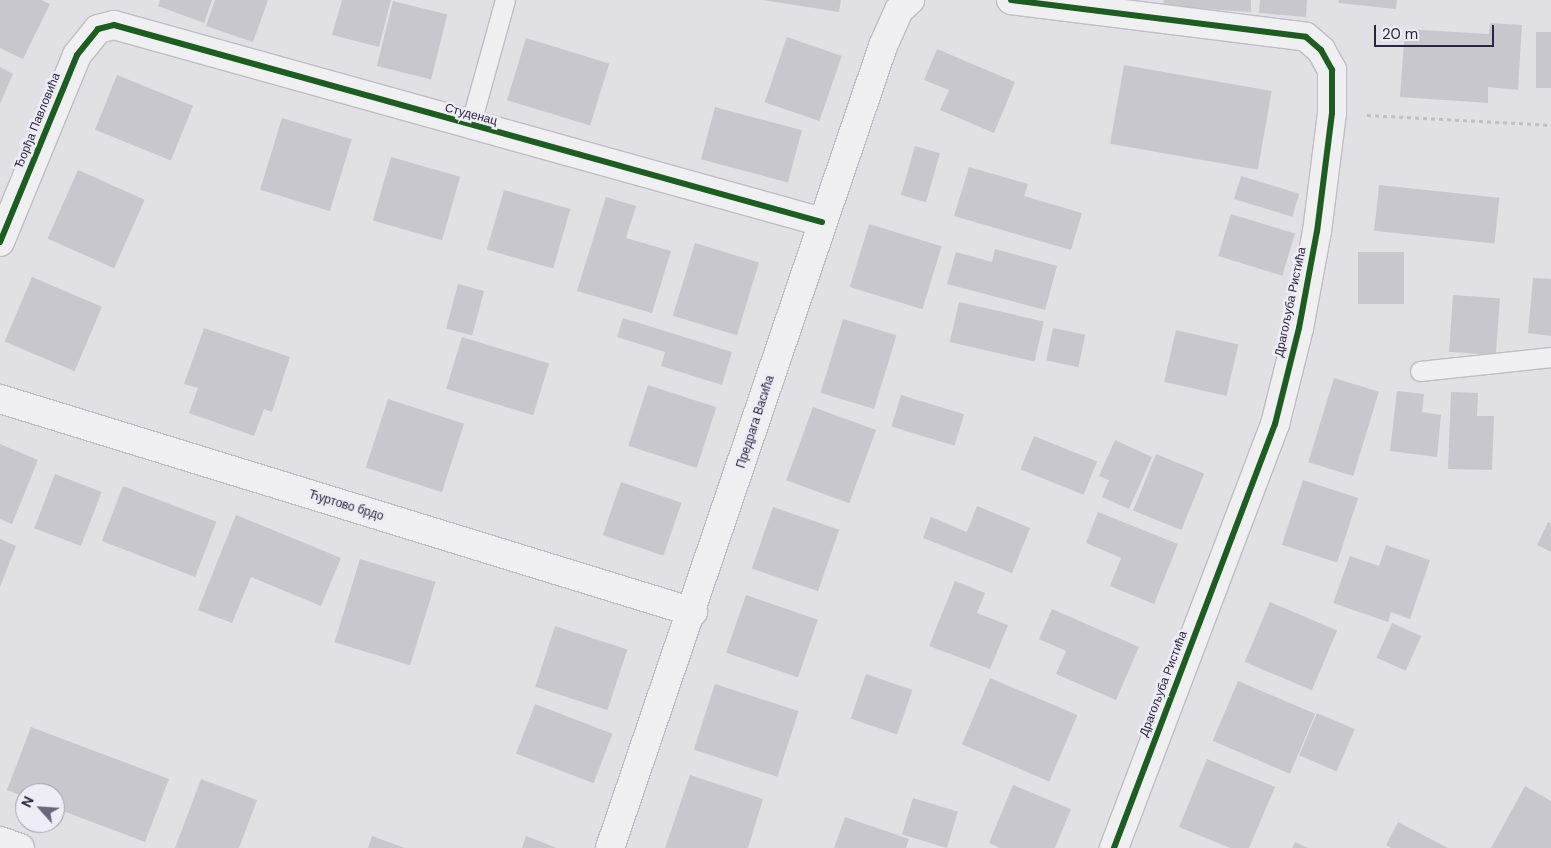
<!DOCTYPE html>
<html>
<head>
<meta charset="utf-8">
<style>
  body { margin:0 }
  #map { position:relative; width:1551px; height:848px; overflow:hidden; background:#e1e0e5; font-family:"DM Sans",sans-serif }
  div>[style] { position:absolute }
  [style*='--x'] { left:calc(var(--x)*1px); top:calc(var(--y)*1px); width:calc(var(--w)*1px); rotate:calc(var(--a)*1deg) }
  .building>* { inset:0; background:#c8c7ce; transform-origin:0 0 }
  .path>* { height:3px; margin-top:-1.5px; transform-origin:0; background:repeating-linear-gradient(90deg,#c0bfc5 0 4px,transparent 0 8px) }
  .roads { filter:drop-shadow(1px 0 #bebdc3) drop-shadow(-1px 0 #bebdc3) drop-shadow(0 1px #bebdc3) drop-shadow(0 -1px #bebdc3) }
  .lane>* { height:19px; margin:-9.5px; padding:0 9.5px; transform-origin:9.5px; border-radius:9.5px; background:#f0eff2 }
  .street>* { height:28px; margin:-14px; padding:0 14px; transform-origin:14px; border-radius:14px; background:#f0eff2 }
  .cycleway>* { height:6px; margin:-3px; padding:0 3px; transform-origin:3px; border-radius:3px; background:#1b5e20 }
  span { translate:-50% -50%; white-space:nowrap; text-align:center; line-height:1.15; -webkit-text-stroke:5px #eeedf6; paint-order:stroke }
  .street-label { font-size:12px; color:#2c2540 }
  .north { position:absolute; left:15px; top:783px; width:50px; height:50px; box-sizing:border-box; background:#eeedf6; border:1px solid #a09dad; border-radius:50%; rotate:296deg; font-size:14px; font-weight:700; line-height:20px; text-align:center; color:#2c2540 }
  .north::after { content:''; display:block; margin:auto; width:18px; height:22px; background:#6b667a; clip-path:polygon(50% 0,100% 100%,50% 72%,0 100%) }
  .scale { position:absolute; left:1374px; top:25px; width:120px; height:22px; box-sizing:border-box; border:2px solid #2c2540; border-top:0; padding-left:6px; font-size:15px; line-height:18px; white-space:nowrap; color:#2c2540; -webkit-text-stroke:4px #eeedf6; paint-order:stroke }
</style>
</head>
<body>
<div id="map">
  <div class="building">
    <div style="clip-path:polygon(0 0,41px 0,50px 4px,23px 59px,0 48px)"></div>
    <div style="clip-path:polygon(160px 0,212px 0,204px 23px,158px 6px)"></div>
    <div style="clip-path:polygon(215px 0,268px 0,253px 42px,206px 26px)"></div>
    <div style="clip-path:polygon(342px 0,391px 0,379px 47px,332px 35px)"></div>
    <div style="clip-path:polygon(763px 0,841px 0,839px 12px)"></div>
    <div style="clip-path:polygon(1164px 0,1251px 0,1251px 12px,1163px 6px)"></div>
    <div style="clip-path:polygon(1260px 0,1307px 0,1306px 17px,1259px 13px)"></div>
    <div style="clip-path:polygon(1339px 0,1397px 0,1396px 9px,1338px 3px)"></div>
    <div style="left:393px;top:1px;width:56px;height:67px;rotate:14deg"></div>
    <div style="clip-path:polygon(1490px 23px,1522px 25px,1518px 90px,1488px 87px,1488px 103px,1400px 97px,1405px 29px,1489px 34px)"></div>
    <div style="left:1536px;top:32px;width:15px;height:56px"></div>
    <div style="left:787px;top:37px;width:58px;height:69px;rotate:19deg"></div>
    <div style="left:526px;top:38px;width:87px;height:65px;rotate:17deg"></div>
    <div style="clip-path:polygon(937px 49px,1015px 82px,994px 133px,940px 110px,949px 90px,924px 80px)"></div>
    <div style="left:1124px;top:65px;width:150px;height:80px;rotate:10deg"></div>
    <div style="clip-path:polygon(0 67px,13px 74px,0 104px)"></div>
    <div style="left:117px;top:75px;width:82px;height:59px;rotate:22deg"></div>
    <div style="left:715px;top:107px;width:90px;height:54px;rotate:15deg"></div>
    <div style="left:282px;top:118px;width:73px;height:75px;rotate:17deg"></div>
    <div style="left:915px;top:146px;width:26px;height:51px;rotate:16deg"></div>
    <div style="left:391px;top:157px;width:72px;height:66px;rotate:16deg"></div>
    <div style="clip-path:polygon(969px 167px,1028px 184px,1024px 196px,1082px 213px,1071px 250px,954px 216px)"></div>
    <div style="left:78px;top:170px;width:73px;height:75px;rotate:24deg"></div>
    <div style="left:1241px;top:176px;width:61px;height:24px;rotate:17deg"></div>
    <div style="left:1379px;top:185px;width:121px;height:46px;rotate:6deg"></div>
    <div style="left:504px;top:190px;width:69px;height:62px;rotate:16deg"></div>
    <div style="clip-path:polygon(606px 197px,636px 206px,626px 238px,671px 251px,652px 313px,577px 291px)"></div>
    <div style="left:1231px;top:214px;width:67px;height:44px;rotate:17deg"></div>
    <div style="left:869px;top:224px;width:76px;height:66px;rotate:17deg"></div>
    <div style="left:695px;top:243px;width:67px;height:76px;rotate:17deg"></div>
    <div style="clip-path:polygon(995px 249px,1057px 266px,1045px 310px,947px 284px,956px 252px,992px 262px)"></div>
    <div style="left:1404px;top:252px;width:52px;height:46px;rotate:90deg"></div>
    <div style="left:32px;top:277px;width:76px;height:70px;rotate:23deg"></div>
    <div style="clip-path:polygon(1533px 278px,1551px 279px,1551px 336px,1528px 333px)"></div>
    <div style="left:458px;top:284px;width:27px;height:46px;rotate:15deg"></div>
    <div style="left:1453px;top:295px;width:47px;height:57px;rotate:4deg"></div>
    <div style="left:959px;top:302px;width:87px;height:41px;rotate:13deg"></div>
    <div style="clip-path:polygon(623px 318px,732px 352px,722px 385px,661px 366px,665px 352px,617px 337px)"></div>
    <div style="left:843px;top:319px;width:56px;height:77px;rotate:17deg"></div>
    <div style="clip-path:polygon(204px 328px,290px 357px,272px 412px,264px 409px,254px 436px,189px 413px,198px 388px,184px 384px)"></div>
    <div style="left:1053px;top:328px;width:33px;height:33px;rotate:12deg"></div>
    <div style="left:1176px;top:330px;width:64px;height:53px;rotate:13deg"></div>
    <div style="left:462px;top:337px;width:91px;height:54px;rotate:17deg"></div>
    <div style="left:1334px;top:378px;width:47px;height:88px;rotate:17deg"></div>
    <div style="left:648px;top:385px;width:72px;height:64px;rotate:18deg"></div>
    <div style="clip-path:polygon(1397px 391px,1424px 394px,1422px 412px,1441px 415px,1437px 457px,1390px 451px)"></div>
    <div style="clip-path:polygon(1451px 392px,1478px 393px,1477px 416px,1494px 416px,1492px 470px,1448px 469px)"></div>
    <div style="left:901px;top:395px;width:66px;height:33px;rotate:17deg"></div>
    <div style="left:388px;top:399px;width:80px;height:72px;rotate:18deg"></div>
    <div style="left:813px;top:407px;width:67px;height:78px;rotate:20deg"></div>
    <div style="left:1034px;top:436px;width:68px;height:36px;rotate:22deg"></div>
    <div style="clip-path:polygon(1115px 440px,1152px 457px,1129px 509px,1102px 497px,1109px 480px,1099px 476px)"></div>
    <div style="clip-path:polygon(0 444px,38px 460px,12px 524px,0 519px)"></div>
    <div style="left:1156px;top:454px;width:52px;height:61px;rotate:22deg"></div>
    <div style="left:55px;top:474px;width:50px;height:58px;rotate:21deg"></div>
    <div style="left:1303px;top:480px;width:58px;height:68px;rotate:18deg"></div>
    <div style="left:621px;top:482px;width:64px;height:56px;rotate:19deg"></div>
    <div style="left:123px;top:486px;width:100px;height:59px;rotate:21deg"></div>
    <div style="clip-path:polygon(977px 506px,1030px 528px,1012px 573px,923px 538px,931px 517px,967px 532px)"></div>
    <div style="left:773px;top:507px;width:70px;height:65px;rotate:19deg"></div>
    <div style="clip-path:polygon(1098px 512px,1178px 544px,1154px 604px,1110px 586px,1121px 558px,1086px 543px)"></div>
    <div style="clip-path:polygon(236px 515px,341px 558px,321px 606px,251px 577px,232px 623px,198px 610px)"></div>
    <div style="clip-path:polygon(1548px 522px,1551px 523px,1551px 552px,1537px 545px)"></div>
    <div style="clip-path:polygon(0 539px,16px 546px,0 587px)"></div>
    <div style="clip-path:polygon(1386px 545px,1430px 560px,1410px 619px,1391px 612px,1388px 622px,1333px 603px,1350px 556px,1379px 566px)"></div>
    <div style="left:360px;top:559px;width:79px;height:87px;rotate:17deg"></div>
    <div style="clip-path:polygon(955px 581px,985px 593px,977px 613px,1008px 625px,990px 669px,929px 646px)"></div>
    <div style="left:746px;top:595px;width:76px;height:61px;rotate:19deg"></div>
    <div style="left:1270px;top:602px;width:73px;height:65px;rotate:23deg"></div>
    <div style="clip-path:polygon(1052px 609px,1139px 647px,1116px 700px,1056px 674px,1066px 651px,1039px 639px)"></div>
    <div style="left:1392px;top:623px;width:32px;height:38px;rotate:24deg"></div>
    <div style="left:555px;top:626px;width:76px;height:64px;rotate:18deg"></div>
    <div style="left:866px;top:674px;width:49px;height:47px;rotate:19deg"></div>
    <div style="left:990px;top:678px;width:95px;height:72px;rotate:23deg"></div>
    <div style="left:1238px;top:681px;width:84px;height:65px;rotate:23deg"></div>
    <div style="left:715px;top:684px;width:88px;height:69px;rotate:18deg"></div>
    <div style="left:535px;top:704px;width:83px;height:53px;rotate:21deg"></div>
    <div style="left:1317px;top:713px;width:41px;height:46px;rotate:23deg"></div>
    <div style="clip-path:polygon(31px 727px,169px 779px,145px 842px,55px 808px,55px 793px,25px 793px,25px 797px,7px 790px)"></div>
    <div style="clip-path:polygon(1207px 759px,1275px 787px,1249px 848px,1230px 848px,1179px 827px)"></div>
    <div style="clip-path:polygon(690px 775px,763px 799px,748px 848px,665px 848px)"></div>
    <div style="clip-path:polygon(201px 779px,257px 800px,239px 848px,175px 848px)"></div>
    <div style="clip-path:polygon(1013px 785px,1071px 809px,1055px 848px,1000px 848px,989px 843px)"></div>
    <div style="clip-path:polygon(1525px 786px,1551px 801px,1551px 848px,1491px 848px)"></div>
    <div style="left:913px;top:798px;width:47px;height:38px;rotate:17deg"></div>
    <div style="clip-path:polygon(845px 817px,909px 839px,906px 848px,834px 848px)"></div>
    <div style="clip-path:polygon(1398px 822px,1448px 848px,1391px 848px,1386px 845px)"></div>
    <div style="clip-path:polygon(372px 836px,405px 848px,368px 848px)"></div>
    <div style="clip-path:polygon(526px 836px,557px 848px,522px 848px)"></div>
    <div style="clip-path:polygon(1295px 842px,1308px 848px,1292px 848px)"></div>
  </div>
  <div class="path">
    <div style="--x:1367;--y:115;--w:184;--a:3.1"></div>
  </div>
  <div class="roads">
    <div class="lane">
      <div style="--x:470;--y:126;--w:131;--a:-74.5"></div>
      <div style="--x:1420;--y:371;--w:132;--a:-6.1"></div>
    </div>
    <div class="street">
      <div style="--x:1011;--y:0;--w:297;--a:7.1"></div>
      <div style="--x:1306;--y:37;--w:20;--a:41"></div>
      <div style="--x:1321;--y:50;--w:23;--a:61"></div>
      <div style="--x:1332;--y:70;--w:43;--a:90"></div>
      <div style="--x:1332;--y:113;--w:119;--a:97.2"></div>
      <div style="--x:1317;--y:231;--w:99;--a:100.5"></div>
      <div style="--x:1299;--y:328;--w:99;--a:104"></div>
      <div style="--x:1275;--y:424;--w:454;--a:110.8"></div>
      <div style="--x:0;--y:242;--w:202;--a:-67.6"></div>
      <div style="--x:77;--y:55;--w:33;--a:-51"></div>
      <div style="--x:98;--y:29;--w:16;--a:-14"></div>
      <div style="--x:114;--y:25;--w:735;--a:15.55"></div>
      <div style="--x:0;--y:399;--w:725;--a:17.09"></div>
      <div style="--x:0;--y:841;--w:21;--a:19"></div>
      <div style="--x:610;--y:848;--w:847;--a:-71.2"></div>
      <div style="--x:883;--y:46;--w:39;--a:-66"></div>
      <div style="--x:899;--y:10;--w:15;--a:-42"></div>
    </div>
  </div>
  <div class="cycleway">
    <div style="--x:1011;--y:0;--w:297;--a:7.1"></div>
    <div style="--x:1306;--y:37;--w:20;--a:41"></div>
    <div style="--x:1321;--y:50;--w:23;--a:61"></div>
    <div style="--x:1332;--y:70;--w:43;--a:90"></div>
    <div style="--x:1332;--y:113;--w:119;--a:97.2"></div>
    <div style="--x:1317;--y:231;--w:99;--a:100.5"></div>
    <div style="--x:1299;--y:328;--w:99;--a:104"></div>
    <div style="--x:1275;--y:424;--w:454;--a:110.8"></div>
    <div style="--x:0;--y:242;--w:202;--a:-67.6"></div>
    <div style="--x:77;--y:55;--w:33;--a:-51"></div>
    <div style="--x:98;--y:29;--w:16;--a:-14"></div>
    <div style="--x:114;--y:25;--w:735;--a:15.55"></div>
  </div>
  <div class="street-label">
    <span style="left:471px;top:115px;rotate:15deg">Студенац</span>
    <span style="left:38px;top:121px;rotate:-68deg">Ђорђа Павловића</span>
    <span style="left:1291px;top:302px;rotate:-78deg">Драгољуба Ристића</span>
    <span style="left:756px;top:422px;rotate:-72deg">Предрага Васића</span>
    <span style="left:346px;top:506px;rotate:17deg">Ћуртово брдо</span>
    <span style="left:1164px;top:684px;rotate:-69deg">Драгољуба Ристића</span>
  </div>
  <div class="north">N</div>
  <div class="scale">20 m</div>
</div>
</body>
</html>
